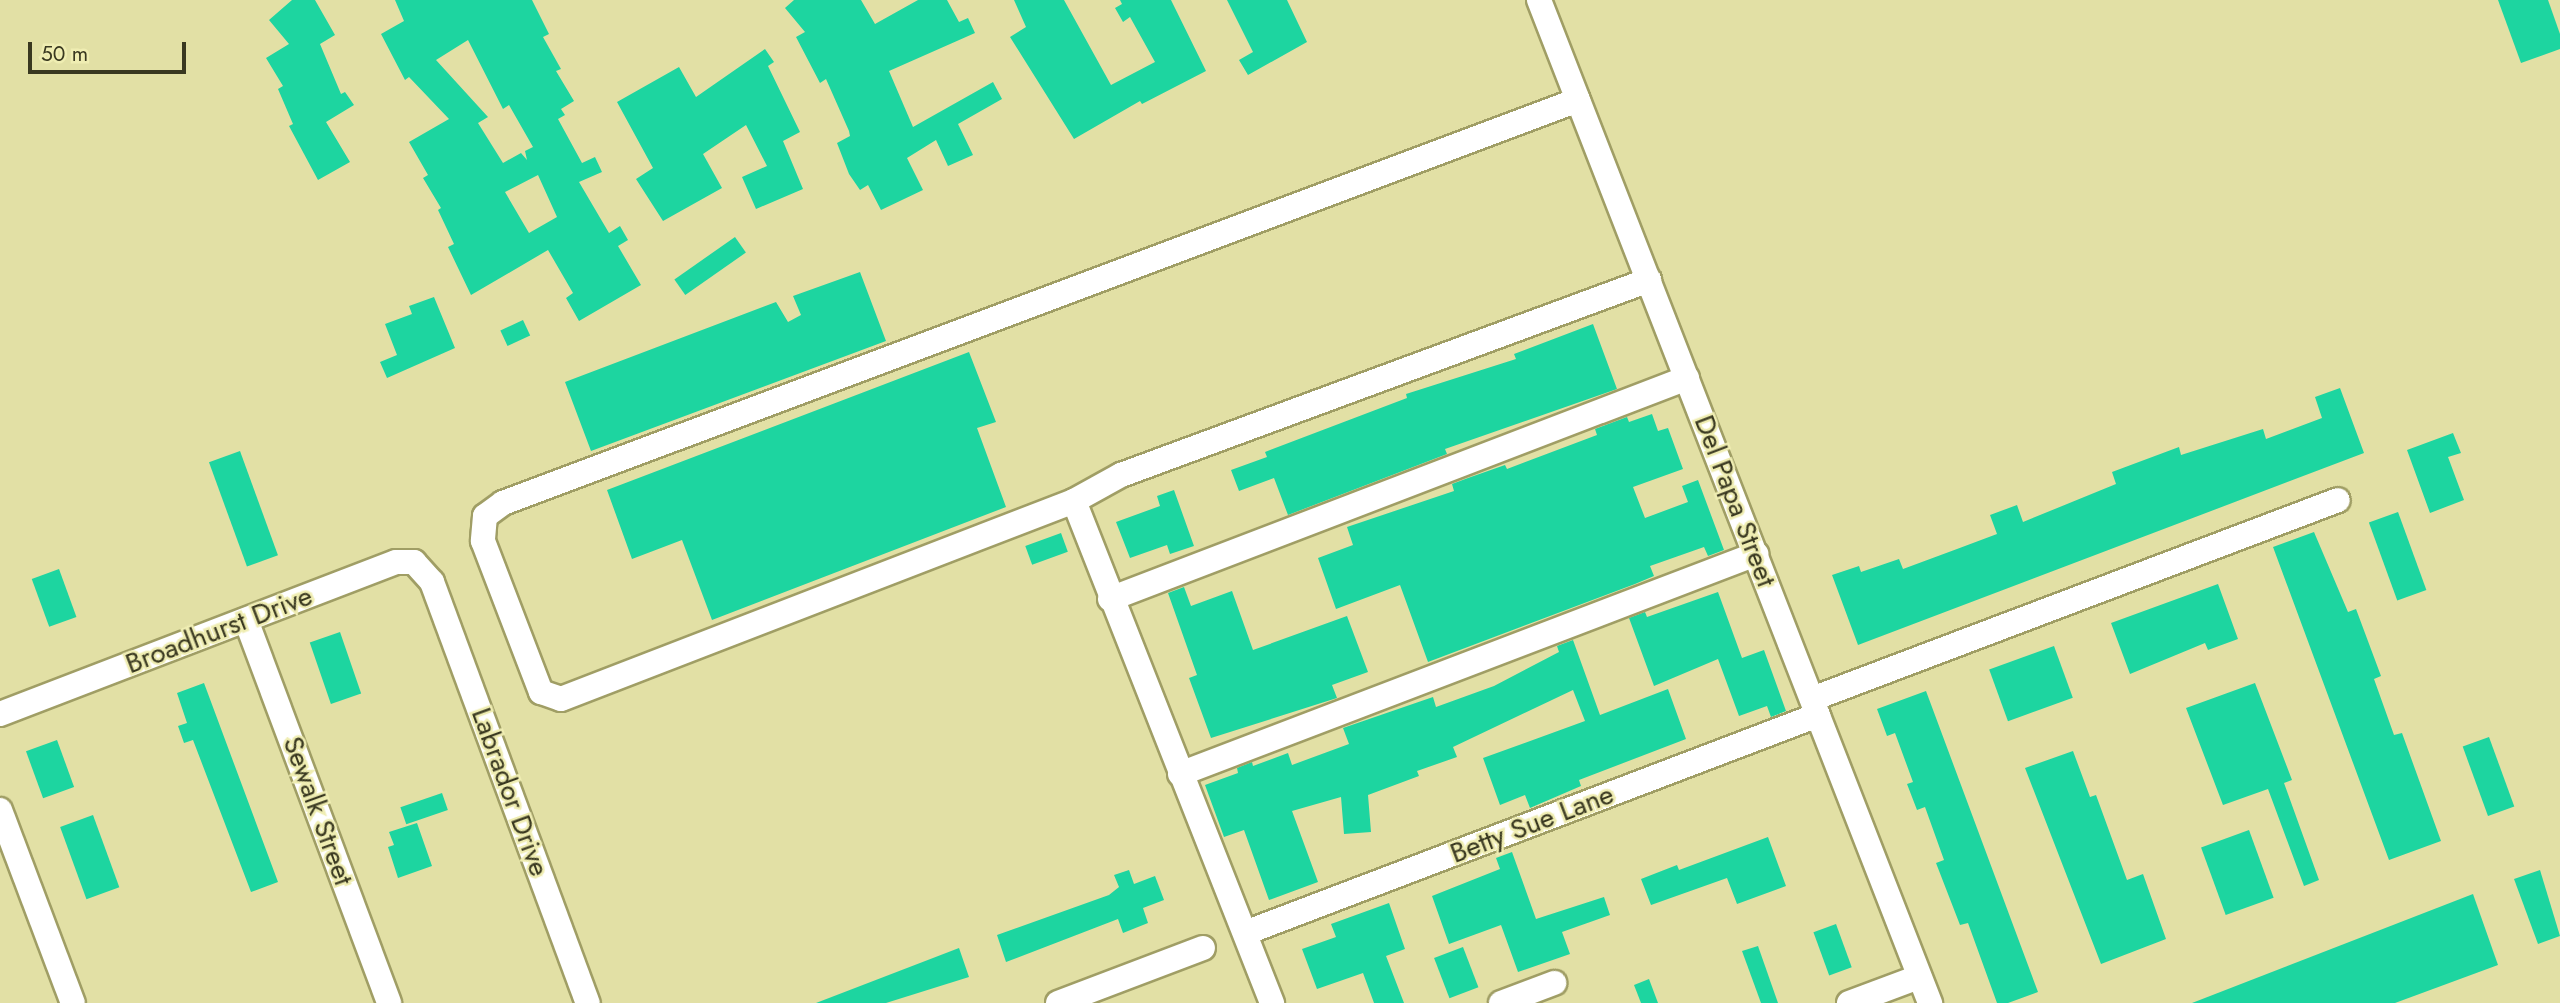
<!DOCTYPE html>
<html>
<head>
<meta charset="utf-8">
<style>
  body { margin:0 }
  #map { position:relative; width:2560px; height:1003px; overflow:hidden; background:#e2e0a5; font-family:Jost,sans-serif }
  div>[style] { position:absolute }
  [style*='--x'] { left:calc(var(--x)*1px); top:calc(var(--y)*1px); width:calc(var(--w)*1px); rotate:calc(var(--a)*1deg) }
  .building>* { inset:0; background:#1dd5a0; transform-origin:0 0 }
  .roads { filter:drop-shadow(2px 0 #a09e65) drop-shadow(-2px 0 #a09e65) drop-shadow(0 2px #a09e65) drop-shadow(0 -2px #a09e65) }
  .minor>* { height:24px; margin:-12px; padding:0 12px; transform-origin:12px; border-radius:12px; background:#fff }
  span { translate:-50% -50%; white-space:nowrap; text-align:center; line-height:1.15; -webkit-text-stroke:5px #efedb2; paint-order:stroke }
  .street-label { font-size:28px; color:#393820 }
  .scale { position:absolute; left:28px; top:42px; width:158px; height:32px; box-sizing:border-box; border:4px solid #393820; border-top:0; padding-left:9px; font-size:21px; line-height:24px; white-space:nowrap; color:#393820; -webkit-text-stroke:5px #efedb2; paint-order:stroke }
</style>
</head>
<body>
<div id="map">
  <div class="building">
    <div style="clip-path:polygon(292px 0,315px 0,335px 35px,320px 44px,341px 94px,345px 92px,354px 105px,326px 122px,350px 162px,318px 180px,289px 126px,293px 124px,278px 89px,283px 86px,266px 58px,289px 44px,269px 20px)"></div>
    <div style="clip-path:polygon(evenodd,395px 0,532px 0,549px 34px,543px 37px,561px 69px,556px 71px,574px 101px,561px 109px,565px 115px,558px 119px,582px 163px,595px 157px,602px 172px,579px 182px,609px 233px,620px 226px,628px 240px,618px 246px,641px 285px,579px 321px,566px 298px,573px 293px,548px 250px,471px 295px,448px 247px,454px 244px,438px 210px,441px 208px,423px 178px,428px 175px,409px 142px,449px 119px,409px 77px,405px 80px,381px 34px,404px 21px,395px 0,468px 40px,503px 109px,509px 105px,533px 147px,525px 151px,527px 160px,521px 153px,503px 163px,478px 123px,488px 117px,436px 60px,468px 40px,395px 0,538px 175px,557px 217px,529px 233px,505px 192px,538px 175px)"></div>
    <div style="clip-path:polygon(794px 0,861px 0,875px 24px,918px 0,947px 0,959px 22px,968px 18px,975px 33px,889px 71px,913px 127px,993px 82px,1002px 99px,958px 124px,973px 155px,948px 166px,936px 140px,907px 158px,923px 190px,881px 210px,868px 185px,860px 190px,849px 174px,837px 143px,850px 136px,849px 131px,826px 79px,820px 83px,796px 37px,805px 32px,785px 8px)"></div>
    <div style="clip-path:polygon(1014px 0,1064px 0,1111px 85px,1155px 62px,1130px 17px,1123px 22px,1115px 8px,1122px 4px,1120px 0,1171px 0,1206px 71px,1142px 104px,1140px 101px,1074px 139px,1010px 37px,1026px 27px)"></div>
    <div style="clip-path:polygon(1227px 0,1287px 0,1307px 42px,1248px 75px,1239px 60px,1253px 52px)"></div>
    <div style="clip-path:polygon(2498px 0,2548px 0,2560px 34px,2560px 49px,2521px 63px)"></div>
    <div style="clip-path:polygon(765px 49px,774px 62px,768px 66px,800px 132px,783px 141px,803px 189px,756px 209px,742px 177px,767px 166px,746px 125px,703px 154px,722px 188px,663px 221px,636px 179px,653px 168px,617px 102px,679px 67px,696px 97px)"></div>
    <div style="left:735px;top:237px;width:19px;height:74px;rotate:55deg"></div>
    <div style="clip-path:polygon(860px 272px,886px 341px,591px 451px,565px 382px,776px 302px,788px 322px,801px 315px,793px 296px)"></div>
    <div style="clip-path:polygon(434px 297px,455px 348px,387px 378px,380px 362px,397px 355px,385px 324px,412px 314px,409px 306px)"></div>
    <div style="left:523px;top:320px;width:17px;height:25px;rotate:65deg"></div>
    <div style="clip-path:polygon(1593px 324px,1617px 389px,1445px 449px,1447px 454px,1288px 515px,1274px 478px,1239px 491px,1231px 470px,1267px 457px,1265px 452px,1407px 398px,1406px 394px,1516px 359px,1514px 354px)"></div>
    <div style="clip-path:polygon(969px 352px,996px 422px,977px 428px,1006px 507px,712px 620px,682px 540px,632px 559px,607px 490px)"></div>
    <div style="clip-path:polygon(2340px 388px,2364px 453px,1858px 645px,1832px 575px,1859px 566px,1861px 572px,1899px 559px,1903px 569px,1957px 549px,1997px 534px,1990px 515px,2017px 505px,2023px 522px,2116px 484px,2112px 472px,2179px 447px,2181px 455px,2263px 429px,2266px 439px,2322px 418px,2315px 397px)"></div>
    <div style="clip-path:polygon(1652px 414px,1658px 431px,1668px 428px,1683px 469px,1633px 487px,1645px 518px,1688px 502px,1682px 486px,1698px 480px,1724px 550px,1708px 556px,1704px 547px,1650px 566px,1654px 576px,1635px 584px,1428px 662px,1400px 585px,1336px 609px,1318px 558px,1353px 545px,1347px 527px,1454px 491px,1452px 484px,1468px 478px,1505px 465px,1507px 469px,1597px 435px,1595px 429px,1627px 417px,1629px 422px)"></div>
    <div style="clip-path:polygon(2453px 433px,2461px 453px,2448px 457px,2464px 500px,2430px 513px,2407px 450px)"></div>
    <div style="left:240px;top:451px;width:111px;height:33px;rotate:70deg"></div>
    <div style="clip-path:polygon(1174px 490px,1194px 546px,1170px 554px,1167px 545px,1130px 558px,1116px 522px,1160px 506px,1157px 496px)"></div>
    <div style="left:2398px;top:512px;width:83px;height:31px;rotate:70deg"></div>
    <div style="clip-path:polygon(2314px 532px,2348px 612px,2356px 609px,2381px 676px,2374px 679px,2394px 735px,2402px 733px,2441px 841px,2389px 860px,2273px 547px)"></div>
    <div style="left:1061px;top:533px;width:20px;height:38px;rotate:70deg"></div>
    <div style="left:59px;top:569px;width:51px;height:29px;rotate:70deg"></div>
    <div style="clip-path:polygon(2218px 584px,2238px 639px,2208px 650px,2205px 643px,2130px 674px,2111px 623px)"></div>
    <div style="clip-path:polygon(1184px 587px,1191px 606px,1232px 591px,1253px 650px,1347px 616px,1368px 672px,1332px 685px,1337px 698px,1211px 738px,1189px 678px,1197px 675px,1168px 593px)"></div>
    <div style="clip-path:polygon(1718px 592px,1742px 658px,1764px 650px,1786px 711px,1771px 717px,1767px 706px,1739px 716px,1718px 659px,1654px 686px,1629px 618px,1645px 612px,1647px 617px)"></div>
    <div style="left:340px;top:632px;width:65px;height:32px;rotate:71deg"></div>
    <div style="clip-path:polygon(1573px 640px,1600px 715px,1668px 689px,1686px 739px,1579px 780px,1581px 786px,1530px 808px,1525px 795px,1500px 805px,1483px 758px,1585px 721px,1573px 690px,1453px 747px,1457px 757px,1417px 771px,1419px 776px,1368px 795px,1371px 832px,1344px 834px,1341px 797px,1292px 811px,1318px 882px,1269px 900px,1244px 830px,1224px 837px,1205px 785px,1238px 773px,1237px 768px,1252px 762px,1253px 766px,1288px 753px,1292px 765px,1349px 744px,1343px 728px,1433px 697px,1436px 707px,1494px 686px,1559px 652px,1557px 646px)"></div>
    <div style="left:2054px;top:646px;width:55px;height:69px;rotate:70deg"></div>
    <div style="clip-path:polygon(204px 683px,278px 882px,251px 892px,193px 740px,184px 743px,178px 726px,187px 723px,177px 693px)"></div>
    <div style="clip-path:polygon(2255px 683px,2292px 780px,2284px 783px,2319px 880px,2304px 886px,2268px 789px,2223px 805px,2186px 708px)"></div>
    <div style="clip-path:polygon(1926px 691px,2038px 992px,2008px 1003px,1997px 1003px,1968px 923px,1960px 925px,1936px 863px,1944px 860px,1925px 807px,1917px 810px,1907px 784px,1913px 782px,1895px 733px,1887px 736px,1877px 709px)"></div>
    <div style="left:2489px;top:737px;width:74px;height:28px;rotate:70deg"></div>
    <div style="left:57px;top:740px;width:50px;height:33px;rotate:70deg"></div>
    <div style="clip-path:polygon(2073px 751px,2090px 797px,2096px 795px,2127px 880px,2143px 874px,2166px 939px,2101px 964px,2025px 768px)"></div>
    <div style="left:442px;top:793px;width:18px;height:44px;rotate:71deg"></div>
    <div style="left:93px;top:815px;width:77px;height:35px;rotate:70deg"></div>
    <div style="clip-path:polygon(417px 823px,432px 866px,398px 878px,388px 847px,394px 845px,389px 832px)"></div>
    <div style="left:2249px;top:830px;width:72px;height:51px;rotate:70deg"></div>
    <div style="clip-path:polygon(1768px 837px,1786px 886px,1737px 904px,1727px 878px,1651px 905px,1641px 879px,1677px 865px,1679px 870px)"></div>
    <div style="clip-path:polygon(1512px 852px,1536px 919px,1604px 897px,1610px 915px,1562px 932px,1570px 954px,1518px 972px,1501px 925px,1449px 944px,1432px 896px,1500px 869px,1496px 858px)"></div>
    <div style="clip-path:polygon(1129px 870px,1134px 884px,1155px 876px,1164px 900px,1143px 908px,1148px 923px,1123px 933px,1118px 919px,1006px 962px,997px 935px,1109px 895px,1119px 887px,1114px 875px)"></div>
    <div style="clip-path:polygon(2540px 870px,2560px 936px,2538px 944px,2514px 879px)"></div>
    <div style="clip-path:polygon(2473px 894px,2498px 965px,2395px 1003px,2192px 1003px)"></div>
    <div style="clip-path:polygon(1389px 903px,1405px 949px,1386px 956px,1404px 1003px,1374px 1003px,1363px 973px,1317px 989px,1302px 949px,1336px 937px,1331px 924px)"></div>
    <div style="left:1836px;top:924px;width:46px;height:24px;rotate:70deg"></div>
    <div style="clip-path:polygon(1758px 946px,1778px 1003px,1761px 1003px,1742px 951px)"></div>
    <div style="left:1463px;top:947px;width:43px;height:31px;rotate:69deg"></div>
    <div style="clip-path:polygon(959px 948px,969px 977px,886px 1003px,816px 1003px)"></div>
    <div style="clip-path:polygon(1649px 979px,1658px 1003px,1641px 1003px,1634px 985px)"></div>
  </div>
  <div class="roads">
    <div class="minor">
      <div style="--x:1539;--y:0;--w:1077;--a:68.7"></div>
      <div style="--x:1578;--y:100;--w:1148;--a:159.45"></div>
      <div style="--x:503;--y:503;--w:22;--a:144"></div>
      <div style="--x:485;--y:516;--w:25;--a:95"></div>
      <div style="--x:483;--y:541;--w:162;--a:69"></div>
      <div style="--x:541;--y:692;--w:21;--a:19"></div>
      <div style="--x:561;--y:699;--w:550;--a:-21.1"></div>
      <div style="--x:1074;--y:501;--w:54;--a:-29"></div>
      <div style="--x:1121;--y:475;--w:563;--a:-20.27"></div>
      <div style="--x:1074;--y:501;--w:540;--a:68.47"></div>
      <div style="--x:1110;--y:599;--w:618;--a:-20.96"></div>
      <div style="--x:246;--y:620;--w:409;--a:69.5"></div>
      <div style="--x:1812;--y:699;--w:562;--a:-20.72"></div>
      <div style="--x:0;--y:714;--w:424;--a:-21"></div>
      <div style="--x:396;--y:562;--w:18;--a:0"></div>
      <div style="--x:414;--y:562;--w:27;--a:48"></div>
      <div style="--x:432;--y:582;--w:449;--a:69.7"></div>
      <div style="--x:1180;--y:774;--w:617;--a:-20.9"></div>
      <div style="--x:0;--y:810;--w:206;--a:69.3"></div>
      <div style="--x:1245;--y:933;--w:613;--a:-20.83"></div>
      <div style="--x:1058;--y:1003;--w:155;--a:-20.8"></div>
      <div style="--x:1501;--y:1003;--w:57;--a:-20.7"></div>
      <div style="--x:1849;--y:1003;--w:75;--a:-20.4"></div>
    </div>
  </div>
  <div class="street-label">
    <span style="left:1735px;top:501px;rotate:69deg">Del Papa Street</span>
    <span style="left:219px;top:630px;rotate:-21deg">Broadhurst Drive</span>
    <span style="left:510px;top:792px;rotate:70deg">Labrador Drive</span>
    <span style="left:318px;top:811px;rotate:70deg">Sewalk Street</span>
    <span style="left:1532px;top:824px;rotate:-21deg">Betty Sue Lane</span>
  </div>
  <div class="scale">50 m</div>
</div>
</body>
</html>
